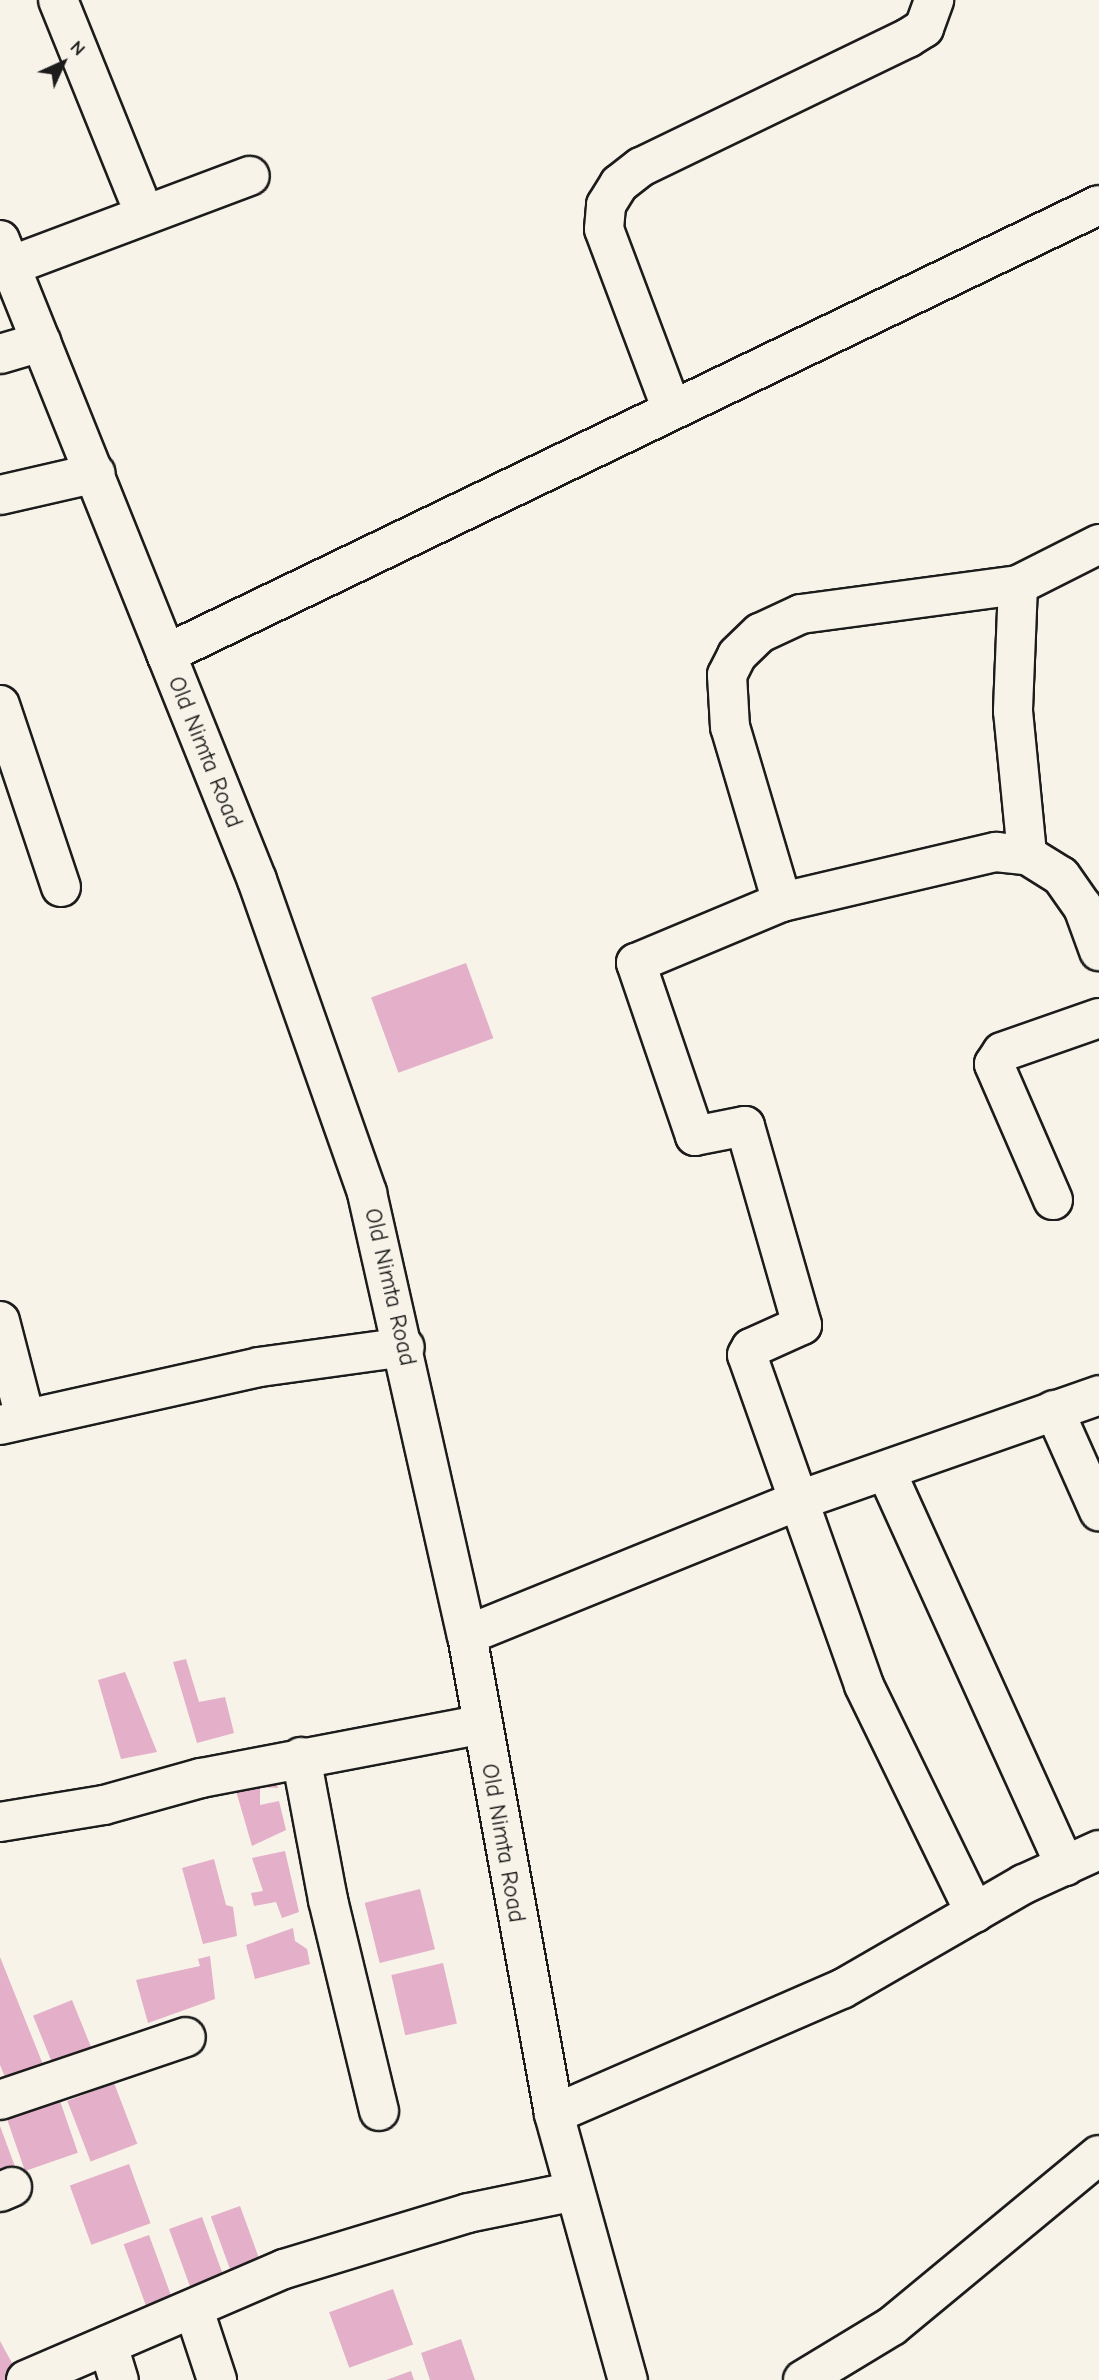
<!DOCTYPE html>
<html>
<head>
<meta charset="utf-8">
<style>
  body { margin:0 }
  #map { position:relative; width:1099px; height:2380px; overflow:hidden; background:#f7f3e8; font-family:"Comic Neue",sans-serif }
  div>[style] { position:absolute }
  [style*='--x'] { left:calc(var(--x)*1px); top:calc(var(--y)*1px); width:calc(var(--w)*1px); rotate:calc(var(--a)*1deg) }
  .building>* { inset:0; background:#e4afc8; transform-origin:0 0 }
  .roads { filter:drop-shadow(2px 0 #1c1c1c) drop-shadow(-2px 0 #1c1c1c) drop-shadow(0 2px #1c1c1c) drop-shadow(0 -2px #1c1c1c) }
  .street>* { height:38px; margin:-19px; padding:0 19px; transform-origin:19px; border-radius:19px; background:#f7f3e8 }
  .secondary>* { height:38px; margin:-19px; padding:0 19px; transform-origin:19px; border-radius:19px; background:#f7f3e8 }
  span { translate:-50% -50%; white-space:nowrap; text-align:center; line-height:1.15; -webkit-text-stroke:5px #f7f3e8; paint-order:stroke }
  .street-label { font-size:24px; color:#1c1c1c }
  .north { position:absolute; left:28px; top:28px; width:70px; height:70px; -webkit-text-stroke:5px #f7f3e8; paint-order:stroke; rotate:45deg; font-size:19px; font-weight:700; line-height:28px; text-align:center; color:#1c1c1c }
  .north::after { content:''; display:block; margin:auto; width:24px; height:32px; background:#1c1c1c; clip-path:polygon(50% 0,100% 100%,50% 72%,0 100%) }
</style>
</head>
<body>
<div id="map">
  <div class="building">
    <div style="left:466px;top:963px;width:80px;height:101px;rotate:70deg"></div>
    <div style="clip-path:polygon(186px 1659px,199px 1702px,225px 1697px,234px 1733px,197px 1743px,173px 1662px)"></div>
    <div style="clip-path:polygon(125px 1672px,157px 1752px,121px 1759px,98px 1680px)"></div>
    <div style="clip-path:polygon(273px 1770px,278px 1788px,260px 1787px,260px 1805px,279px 1801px,286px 1830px,252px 1846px,232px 1777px)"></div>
    <div style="clip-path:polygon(285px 1851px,299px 1912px,282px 1918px,276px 1902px,254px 1906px,251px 1893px,263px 1891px,252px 1858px)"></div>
    <div style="clip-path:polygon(214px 1859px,226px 1905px,233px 1907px,237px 1936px,203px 1944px,182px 1868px)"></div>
    <div style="left:420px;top:1889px;width:62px;height:57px;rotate:76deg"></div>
    <div style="clip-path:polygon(293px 1928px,295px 1941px,307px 1949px,310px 1964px,255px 1979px,246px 1945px)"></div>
    <div style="clip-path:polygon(210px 1956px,215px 1999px,148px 2023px,136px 1980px,200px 1966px,198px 1959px)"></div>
    <div style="clip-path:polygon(0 1957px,48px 2077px,11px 2092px,0 2065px)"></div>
    <div style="left:443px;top:1963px;width:62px;height:53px;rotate:77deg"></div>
    <div style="left:72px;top:2000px;width:62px;height:42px;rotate:68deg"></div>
    <div style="left:114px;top:2083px;width:65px;height:50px;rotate:69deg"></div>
    <div style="left:59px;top:2098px;width:58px;height:56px;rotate:71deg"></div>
    <div style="clip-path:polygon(0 2126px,17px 2172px,0 2179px)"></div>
    <div style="left:129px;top:2164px;width:63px;height:63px;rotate:70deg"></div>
    <div style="left:240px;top:2206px;width:68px;height:31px;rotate:70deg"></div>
    <div style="left:202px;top:2217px;width:72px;height:35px;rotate:70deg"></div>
    <div style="left:149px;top:2235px;width:72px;height:27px;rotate:70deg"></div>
    <div style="left:393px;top:2289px;width:59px;height:68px;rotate:70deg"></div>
    <div style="clip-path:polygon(461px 2339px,475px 2380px,430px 2380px,421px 2353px)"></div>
    <div style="clip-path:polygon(0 2341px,18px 2374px,7px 2380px,0 2380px)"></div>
    <div style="clip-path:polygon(411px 2371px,414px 2380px,386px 2380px)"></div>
  </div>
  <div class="roads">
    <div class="street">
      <div style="--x:58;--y:0;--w:211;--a:68"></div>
      <div style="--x:10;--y:266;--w:256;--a:-20.6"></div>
      <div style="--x:0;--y:354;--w:43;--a:-16.3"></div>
      <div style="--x:672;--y:410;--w:193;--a:-110.6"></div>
      <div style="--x:604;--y:229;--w:24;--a:-85"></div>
      <div style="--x:606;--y:205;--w:25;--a:-58"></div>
      <div style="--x:619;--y:184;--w:28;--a:-38"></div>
      <div style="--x:641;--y:167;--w:297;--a:-25.8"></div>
      <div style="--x:908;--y:38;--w:19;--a:-32"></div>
      <div style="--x:924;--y:28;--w:30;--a:-70"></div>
      <div style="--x:0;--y:495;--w:98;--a:-12.9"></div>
      <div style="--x:1018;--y:585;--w:126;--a:92.3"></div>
      <div style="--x:1013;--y:711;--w:145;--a:84.4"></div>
      <div style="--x:166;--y:654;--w:1035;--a:-25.7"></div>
      <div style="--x:0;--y:705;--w:192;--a:71.5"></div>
      <div style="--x:782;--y:902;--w:183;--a:-106.5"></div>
      <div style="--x:730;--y:727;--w:52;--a:-93.3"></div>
      <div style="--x:727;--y:675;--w:22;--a:-63"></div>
      <div style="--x:737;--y:655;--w:32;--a:-44"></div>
      <div style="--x:760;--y:633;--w:45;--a:-24.9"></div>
      <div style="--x:801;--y:614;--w:219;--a:-7.6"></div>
      <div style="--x:1018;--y:585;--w:91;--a:-26.8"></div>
      <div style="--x:1053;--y:1200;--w:148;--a:-113.5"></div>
      <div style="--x:994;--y:1064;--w:14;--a:-56"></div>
      <div style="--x:1002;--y:1052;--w:103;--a:-19.3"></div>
      <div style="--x:0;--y:1321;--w:100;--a:75.5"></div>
      <div style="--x:1054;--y:1410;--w:111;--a:66"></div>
      <div style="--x:886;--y:1471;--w:434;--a:65.6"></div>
      <div style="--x:467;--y:1635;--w:359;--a:-22.1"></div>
      <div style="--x:800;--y:1500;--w:317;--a:-19.3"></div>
      <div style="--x:301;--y:1757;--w:146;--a:79.3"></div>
      <div style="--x:328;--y:1900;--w:217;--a:76.4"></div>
      <div style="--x:0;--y:1822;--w:105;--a:-9.3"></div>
      <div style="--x:104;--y:1805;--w:101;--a:-15.6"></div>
      <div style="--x:201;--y:1778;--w:287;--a:-10.8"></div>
      <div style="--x:975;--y:1913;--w:254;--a:-116"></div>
      <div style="--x:864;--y:1685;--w:350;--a:-109.5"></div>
      <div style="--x:747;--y:1355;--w:8;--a:-60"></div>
      <div style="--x:751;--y:1348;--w:56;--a:-24.3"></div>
      <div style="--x:802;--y:1325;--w:207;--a:-106"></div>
      <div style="--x:745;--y:1126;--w:51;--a:168.7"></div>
      <div style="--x:695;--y:1136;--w:183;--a:-108.8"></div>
      <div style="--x:636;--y:963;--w:158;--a:-22.7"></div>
      <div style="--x:782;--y:902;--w:220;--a:-13.2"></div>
      <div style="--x:996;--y:852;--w:31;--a:6"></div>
      <div style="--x:1027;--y:855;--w:40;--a:32"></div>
      <div style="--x:1061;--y:876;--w:38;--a:55"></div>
      <div style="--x:1083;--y:907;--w:47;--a:70"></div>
      <div style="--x:0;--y:2100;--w:196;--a:-18.7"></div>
      <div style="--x:554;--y:2114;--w:314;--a:-23.5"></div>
      <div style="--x:842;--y:1989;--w:210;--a:-30"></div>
      <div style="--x:1024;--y:1884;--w:82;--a:-24.4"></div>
      <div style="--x:0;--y:2192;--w:13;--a:-23"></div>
      <div style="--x:194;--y:2310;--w:74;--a:71.8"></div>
      <div style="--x:108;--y:2345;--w:37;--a:73"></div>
      <div style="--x:26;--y:2380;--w:281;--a:-23.3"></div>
      <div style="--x:284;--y:2269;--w:192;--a:-16.9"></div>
      <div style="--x:468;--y:2213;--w:109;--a:-11.6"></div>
      <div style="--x:803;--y:2380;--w:104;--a:-31.2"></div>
      <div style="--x:892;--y:2326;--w:268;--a:-39.6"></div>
    </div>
    <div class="secondary">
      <div style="--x:0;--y:240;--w:690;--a:68.12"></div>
      <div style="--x:257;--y:880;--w:332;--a:70.6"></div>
      <div style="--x:367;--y:1193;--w:453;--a:77.3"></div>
      <div style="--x:467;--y:1635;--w:487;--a:79.7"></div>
      <div style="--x:554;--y:2114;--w:276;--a:74.5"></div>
      <div style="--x:0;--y:1425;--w:265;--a:-12.6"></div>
      <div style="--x:259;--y:1367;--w:147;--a:-7.8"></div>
    </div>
  </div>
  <div class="street-label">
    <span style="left:205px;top:752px;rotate:68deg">Old Nimta Road</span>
    <span style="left:390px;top:1287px;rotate:77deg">Old Nimta Road</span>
    <span style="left:503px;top:1843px;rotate:80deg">Old Nimta Road</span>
  </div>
  <div class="north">N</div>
</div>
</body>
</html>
